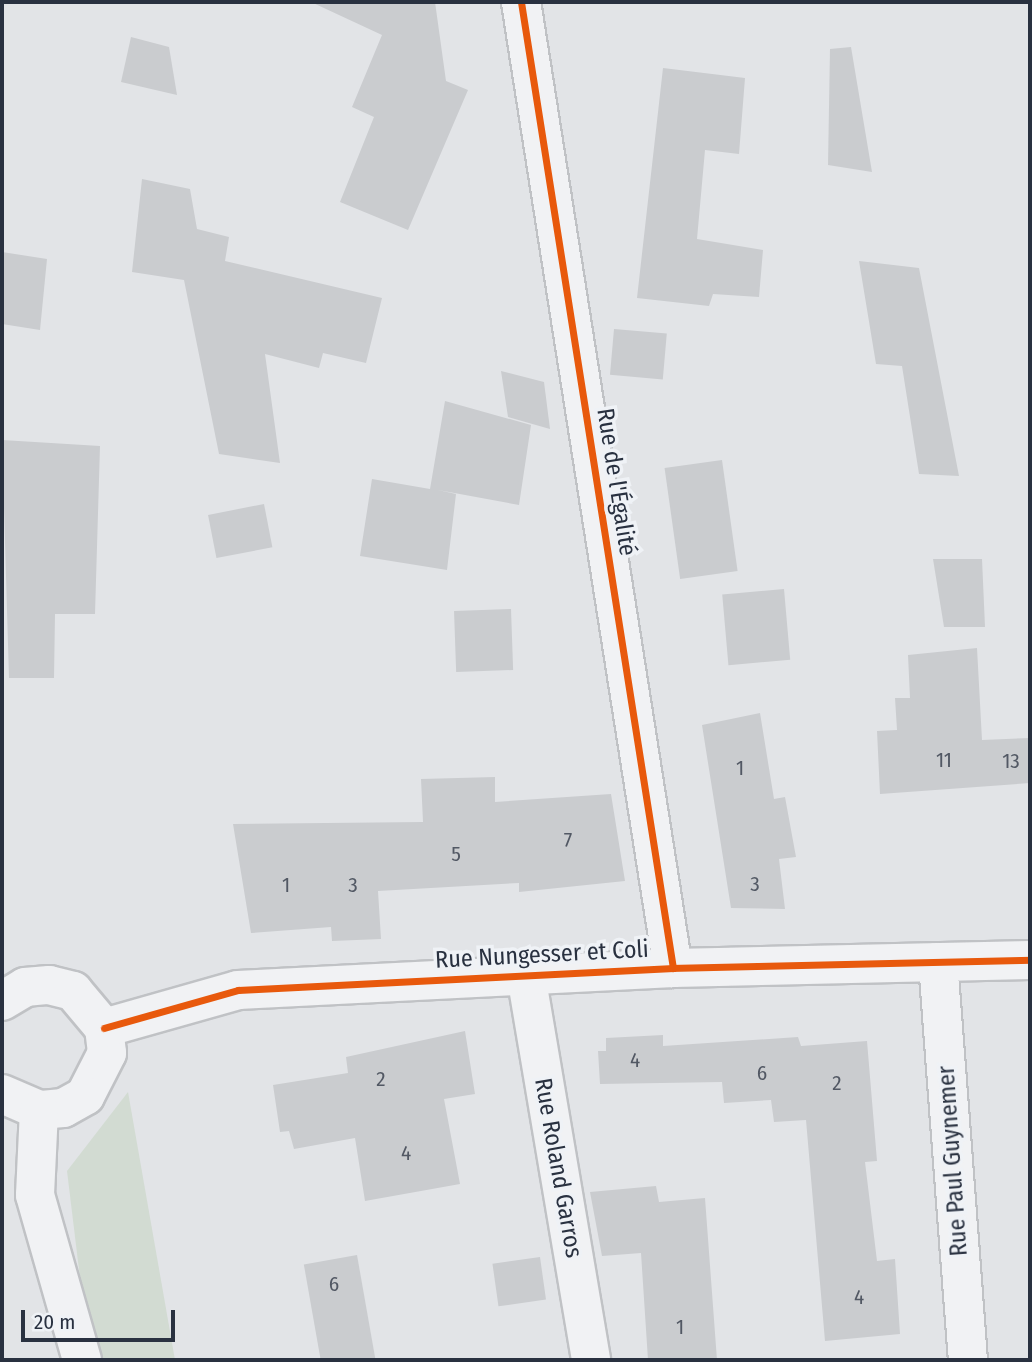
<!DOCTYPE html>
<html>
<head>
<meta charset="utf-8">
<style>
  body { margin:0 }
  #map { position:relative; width:1032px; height:1362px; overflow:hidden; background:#e2e4e7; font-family:"Fira Sans Condensed",sans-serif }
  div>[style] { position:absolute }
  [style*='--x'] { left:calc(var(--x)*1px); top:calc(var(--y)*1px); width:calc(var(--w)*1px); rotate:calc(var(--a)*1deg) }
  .green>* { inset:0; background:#d2dbd2 }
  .building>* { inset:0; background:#cacccf; transform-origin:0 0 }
  .roads { filter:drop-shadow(2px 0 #c0c2c5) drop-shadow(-2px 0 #c0c2c5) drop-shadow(0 2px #c0c2c5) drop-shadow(0 -2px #c0c2c5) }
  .minor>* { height:38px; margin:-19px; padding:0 19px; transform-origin:19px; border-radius:19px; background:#f1f2f4 }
  .cycleway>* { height:7px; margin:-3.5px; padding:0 3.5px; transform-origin:3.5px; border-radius:3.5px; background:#e8590c }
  span { translate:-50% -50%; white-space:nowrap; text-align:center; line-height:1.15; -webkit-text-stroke:7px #eff2f6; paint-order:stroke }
  .number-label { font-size:21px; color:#525864 }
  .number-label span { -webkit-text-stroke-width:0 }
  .street-label { font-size:24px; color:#293140 }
  .frame { position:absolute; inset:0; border:4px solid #293140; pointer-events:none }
  .scale { position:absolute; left:21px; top:1310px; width:154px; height:32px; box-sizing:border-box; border:4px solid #293140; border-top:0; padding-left:9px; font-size:21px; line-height:24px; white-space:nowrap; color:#293140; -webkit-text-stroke:5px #eff2f6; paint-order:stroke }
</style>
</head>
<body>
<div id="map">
  <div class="green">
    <div style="clip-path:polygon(128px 1092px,175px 1360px,96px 1360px,85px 1319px,67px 1171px)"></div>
  </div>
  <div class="building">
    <div style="clip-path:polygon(311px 2px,435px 2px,446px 81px,468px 90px,408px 230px,340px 202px,374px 117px,352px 107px,382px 35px)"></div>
    <div style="clip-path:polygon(131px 37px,169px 47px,177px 95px,121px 82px)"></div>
    <div style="clip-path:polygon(851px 47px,872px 172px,828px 165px,830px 49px)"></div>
    <div style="clip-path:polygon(663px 68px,745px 78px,739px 154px,705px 150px,697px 239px,763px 250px,759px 297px,713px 294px,709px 306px,637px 298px)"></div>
    <div style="clip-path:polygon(142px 179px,190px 189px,197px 229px,229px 237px,225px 261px,382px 298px,366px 363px,323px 353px,319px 368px,265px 354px,280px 463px,219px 454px,184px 280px,132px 272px)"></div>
    <div style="clip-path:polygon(2px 252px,47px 259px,40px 330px,2px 324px)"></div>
    <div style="clip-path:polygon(859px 261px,919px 268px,959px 476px,919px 474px,902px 366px,876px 364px)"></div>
    <div style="left:614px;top:329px;width:53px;height:46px;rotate:5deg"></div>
    <div style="clip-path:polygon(501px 371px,544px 382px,550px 429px,508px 417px)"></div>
    <div style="clip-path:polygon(445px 401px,531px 425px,519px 505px,438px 490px,456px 494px,447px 570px,360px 556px,372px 479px,430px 489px)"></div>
    <div style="clip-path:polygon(2px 440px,100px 446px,95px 614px,55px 614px,54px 678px,9px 678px)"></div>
    <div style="left:722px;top:460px;width:112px;height:58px;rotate:82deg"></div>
    <div style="left:264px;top:504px;width:44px;height:57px;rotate:79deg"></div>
    <div style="clip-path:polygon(933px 559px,982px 559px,985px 627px,944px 627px)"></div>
    <div style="left:784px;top:589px;width:71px;height:62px;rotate:85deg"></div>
    <div style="left:511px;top:609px;width:61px;height:57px;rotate:88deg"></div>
    <div style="clip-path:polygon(977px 648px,982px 740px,1030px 738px,1030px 783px,880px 794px,877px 731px,897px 730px,895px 698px,910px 698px,908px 655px)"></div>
    <div style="clip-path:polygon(760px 713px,774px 799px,785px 797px,796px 857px,779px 859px,785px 909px,731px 908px,702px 725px)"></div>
    <div style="clip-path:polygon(495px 777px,495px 802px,611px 794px,625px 881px,519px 892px,519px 883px,378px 891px,381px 939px,332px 941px,331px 927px,251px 933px,233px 824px,423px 822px,421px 779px)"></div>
    <div style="clip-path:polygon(465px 1031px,475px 1094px,444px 1099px,460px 1184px,365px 1201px,355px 1138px,294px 1149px,289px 1131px,280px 1132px,273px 1085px,348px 1073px,346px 1057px)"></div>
    <div style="clip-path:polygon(663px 1035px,663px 1046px,798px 1037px,801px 1046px,867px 1041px,877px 1161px,865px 1162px,877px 1261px,895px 1259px,900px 1334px,825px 1341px,806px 1120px,774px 1122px,771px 1100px,724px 1103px,722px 1082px,600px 1084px,598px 1051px,606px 1051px,606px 1038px)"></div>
    <div style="clip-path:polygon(656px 1186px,659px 1202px,705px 1198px,717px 1360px,648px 1360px,641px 1253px,602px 1256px,590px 1192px)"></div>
    <div style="left:357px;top:1255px;width:107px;height:54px;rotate:80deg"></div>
    <div style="left:540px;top:1257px;width:43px;height:48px;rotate:82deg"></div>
  </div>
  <div class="roads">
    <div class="minor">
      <div style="--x:521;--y:2;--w:978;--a:81.06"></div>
      <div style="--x:938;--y:962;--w:399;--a:85.7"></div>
      <div style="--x:526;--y:975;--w:390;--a:80.4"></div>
      <div style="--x:2;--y:1001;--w:27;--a:-31"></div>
      <div style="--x:25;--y:987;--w:24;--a:-5"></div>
      <div style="--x:49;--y:985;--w:25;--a:14"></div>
      <div style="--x:73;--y:991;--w:48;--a:50"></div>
      <div style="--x:104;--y:1028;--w:25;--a:83"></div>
      <div style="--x:107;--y:1053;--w:48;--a:117.1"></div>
      <div style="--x:85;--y:1096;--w:25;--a:151"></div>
      <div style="--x:63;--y:1108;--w:24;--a:175"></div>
      <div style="--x:39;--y:1110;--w:40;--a:-156.6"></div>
      <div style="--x:104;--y:1028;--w:139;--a:-15.8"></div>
      <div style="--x:238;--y:990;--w:436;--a:-2.9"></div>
      <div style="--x:673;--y:968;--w:357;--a:-1.3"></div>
      <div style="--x:39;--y:1110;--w:85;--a:92.7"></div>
      <div style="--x:35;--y:1195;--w:172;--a:74.1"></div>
    </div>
  </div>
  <div class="cycleway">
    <div style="--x:521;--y:2;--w:978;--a:81.06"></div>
    <div style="--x:104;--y:1028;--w:139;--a:-15.8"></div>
    <div style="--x:238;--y:990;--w:436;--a:-2.9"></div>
    <div style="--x:673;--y:968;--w:357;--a:-1.3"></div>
  </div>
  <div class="number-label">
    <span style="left:944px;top:760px">11</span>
    <span style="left:1011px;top:761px">13</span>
    <span style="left:740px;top:768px">1</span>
    <span style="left:568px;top:840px">7</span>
    <span style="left:456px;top:854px">5</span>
    <span style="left:755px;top:884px">3</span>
    <span style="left:286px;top:885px">1</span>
    <span style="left:353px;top:885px">3</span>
    <span style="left:635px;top:1060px">4</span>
    <span style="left:762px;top:1073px">6</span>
    <span style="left:381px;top:1079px">2</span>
    <span style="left:837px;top:1083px">2</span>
    <span style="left:406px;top:1153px">4</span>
    <span style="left:334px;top:1284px">6</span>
    <span style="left:859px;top:1297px">4</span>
    <span style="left:680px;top:1327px">1</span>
  </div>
  <div class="street-label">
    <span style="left:616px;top:482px;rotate:81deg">Rue de l'Égalité</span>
    <span style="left:542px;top:955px;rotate:-3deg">Rue Nungesser et Coli</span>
    <span style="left:953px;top:1161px;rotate:-94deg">Rue Paul Guynemer</span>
    <span style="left:558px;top:1168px;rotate:80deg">Rue Roland Garros</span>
  </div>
  <div class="frame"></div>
  <div class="scale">20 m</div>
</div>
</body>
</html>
